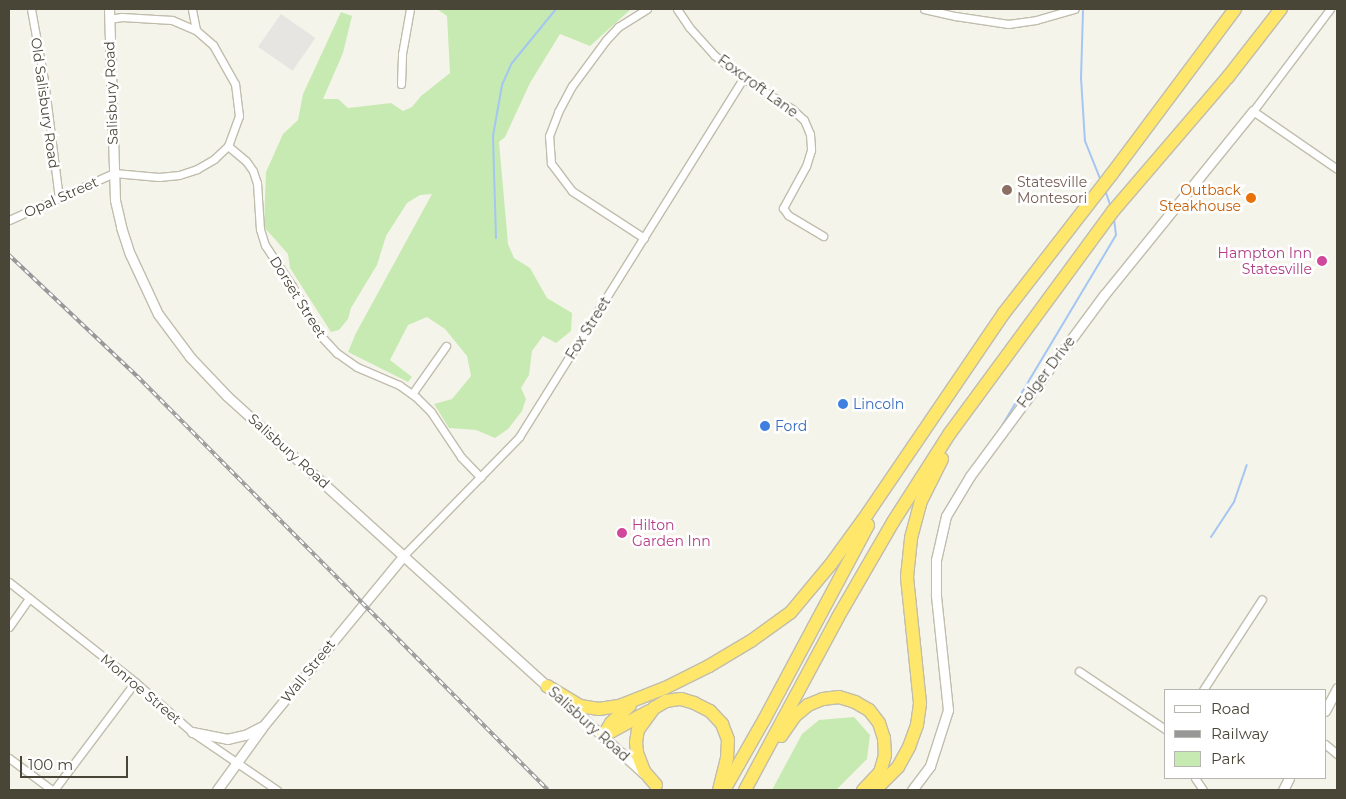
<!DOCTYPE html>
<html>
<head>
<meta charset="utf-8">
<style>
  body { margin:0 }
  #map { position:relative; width:1346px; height:799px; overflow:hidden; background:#f5f4ea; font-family:Montserrat,sans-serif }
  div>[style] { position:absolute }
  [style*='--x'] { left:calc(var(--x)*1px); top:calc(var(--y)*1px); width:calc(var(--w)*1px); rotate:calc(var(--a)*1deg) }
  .green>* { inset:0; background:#c7eab2 }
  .parking>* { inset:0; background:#e7e5e1; transform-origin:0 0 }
  .stream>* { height:2px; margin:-1px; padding:0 1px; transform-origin:1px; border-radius:1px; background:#a5c6f3 }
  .roads { filter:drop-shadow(1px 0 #c1bdac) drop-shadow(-1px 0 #c1bdac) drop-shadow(0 1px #c1bdac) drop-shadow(0 -1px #c1bdac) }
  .minor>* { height:7px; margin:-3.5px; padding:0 3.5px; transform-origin:3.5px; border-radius:3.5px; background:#fff }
  .tertiary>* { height:9px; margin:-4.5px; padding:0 4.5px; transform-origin:4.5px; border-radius:4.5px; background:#fff }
  .motorway>* { height:12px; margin:-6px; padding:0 6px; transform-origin:6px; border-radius:6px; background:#ffe76b }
  .rail>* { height:4px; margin-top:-2px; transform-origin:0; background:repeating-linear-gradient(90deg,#fff 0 5.5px,#989898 0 11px); box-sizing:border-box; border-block:1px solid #989898 }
  .dots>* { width:14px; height:14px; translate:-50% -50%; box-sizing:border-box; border:2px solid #fff; border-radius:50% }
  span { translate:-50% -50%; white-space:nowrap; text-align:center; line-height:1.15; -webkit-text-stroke:5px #fff; paint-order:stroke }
  .street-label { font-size:14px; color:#494537 }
  .education-label { font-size:14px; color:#785e54 }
  .left { translate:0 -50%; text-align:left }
  .food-label { font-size:14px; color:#c56008 }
  .right { translate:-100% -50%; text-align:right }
  .hotel-label { font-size:14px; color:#b23c85 }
  .shop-label { font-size:14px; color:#366cbe }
  .frame { position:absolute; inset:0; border:10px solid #494537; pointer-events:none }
  .legend { position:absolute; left:1164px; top:689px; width:162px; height:90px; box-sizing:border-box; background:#fff; border:1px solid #b6b5af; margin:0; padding:6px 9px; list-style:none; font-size:15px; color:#494537 }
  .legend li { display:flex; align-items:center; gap:10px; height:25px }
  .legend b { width:25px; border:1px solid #b6b5af }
  .scale { position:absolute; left:20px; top:756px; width:108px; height:22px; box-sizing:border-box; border:2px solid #494537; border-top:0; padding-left:6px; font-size:15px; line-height:18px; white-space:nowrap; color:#494537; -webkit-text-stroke:4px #fff; paint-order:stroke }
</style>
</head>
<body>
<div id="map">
  <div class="green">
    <div style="clip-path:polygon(414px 9px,631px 9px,590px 46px,560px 34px,530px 83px,505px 137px,499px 142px,508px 244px,514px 258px,530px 268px,547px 298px,572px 313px,571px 331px,556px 343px,543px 336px,532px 351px,529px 375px,521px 388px,526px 399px,522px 411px,508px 429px,495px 438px,476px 430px,449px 428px,434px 404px,452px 399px,471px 376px,467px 356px,445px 329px,427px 317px,408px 325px,390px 360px,412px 377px,408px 382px,348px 352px,356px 333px,432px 194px,420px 195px,407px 203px,386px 236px,377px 265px,351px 308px,348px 319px,339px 330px,331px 332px,290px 268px,288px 254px,264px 227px,266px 172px,283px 134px,298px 120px,303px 94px,341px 12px,352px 16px,343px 53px,323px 99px,338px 99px,348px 108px,391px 103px,403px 111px,412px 107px,421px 96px,450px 73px,447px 16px,437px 9px)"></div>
    <div style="clip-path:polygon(854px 717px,870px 735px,867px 759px,836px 790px,772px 790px,802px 734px,819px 720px)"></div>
  </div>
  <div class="parking">
    <div style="left:281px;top:14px;width:42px;height:40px;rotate:35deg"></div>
  </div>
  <div class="stream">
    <div style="--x:1083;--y:11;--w:67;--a:91.7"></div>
    <div style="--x:1081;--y:78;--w:63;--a:86.4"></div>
    <div style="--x:1085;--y:141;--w:43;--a:68.2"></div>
    <div style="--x:1105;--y:190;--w:18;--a:71"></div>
    <div style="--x:496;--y:238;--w:102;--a:-91.7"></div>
    <div style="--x:493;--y:136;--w:52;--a:-80"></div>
    <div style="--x:502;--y:85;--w:24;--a:-66"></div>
    <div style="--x:512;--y:63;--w:70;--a:-50.8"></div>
    <div style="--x:1000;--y:429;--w:226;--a:-59.1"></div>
    <div style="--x:1116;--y:235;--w:17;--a:-97"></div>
    <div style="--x:1211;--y:537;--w:42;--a:-56.7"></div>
    <div style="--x:1234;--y:502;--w:39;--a:-71"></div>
  </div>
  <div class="roads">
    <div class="minor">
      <div style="--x:31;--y:9;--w:72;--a:79.6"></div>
      <div style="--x:44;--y:80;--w:119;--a:82.8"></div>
      <div style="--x:677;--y:9;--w:22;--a:56"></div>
      <div style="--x:689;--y:27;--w:38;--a:48"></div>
      <div style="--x:714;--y:55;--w:37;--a:38"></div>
      <div style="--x:743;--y:78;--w:58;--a:32.3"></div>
      <div style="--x:792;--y:109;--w:16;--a:43"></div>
      <div style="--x:804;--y:120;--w:15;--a:67"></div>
      <div style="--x:810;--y:134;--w:16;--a:86"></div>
      <div style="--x:811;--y:150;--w:17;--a:107"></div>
      <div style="--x:806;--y:166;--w:48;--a:118.7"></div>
      <div style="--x:783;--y:208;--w:9;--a:54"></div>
      <div style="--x:788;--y:215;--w:41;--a:31"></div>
      <div style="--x:924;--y:9;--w:32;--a:13"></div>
      <div style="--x:955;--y:16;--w:54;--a:8.6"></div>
      <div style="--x:1008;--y:24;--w:28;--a:-8"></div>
      <div style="--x:1036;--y:20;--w:40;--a:-16"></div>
      <div style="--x:1330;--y:9;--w:128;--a:127"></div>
      <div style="--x:1253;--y:111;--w:102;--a:34.6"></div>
      <div style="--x:109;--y:19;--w:13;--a:-9"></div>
      <div style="--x:122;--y:17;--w:50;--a:3.4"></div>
      <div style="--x:172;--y:20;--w:26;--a:23"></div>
      <div style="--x:401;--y:84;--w:30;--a:-88"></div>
      <div style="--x:402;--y:54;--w:46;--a:-79.9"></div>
      <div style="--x:228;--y:146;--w:23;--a:40"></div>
      <div style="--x:246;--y:161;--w:12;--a:55"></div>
      <div style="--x:253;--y:171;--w:13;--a:72"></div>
      <div style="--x:257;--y:183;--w:46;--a:86.3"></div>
      <div style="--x:260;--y:229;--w:17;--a:73"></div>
      <div style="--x:265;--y:245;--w:49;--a:56.6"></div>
      <div style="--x:292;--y:286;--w:56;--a:60.3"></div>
      <div style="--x:320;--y:335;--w:25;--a:47"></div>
      <div style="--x:337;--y:353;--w:24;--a:35"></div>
      <div style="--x:357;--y:367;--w:46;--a:23.2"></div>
      <div style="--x:399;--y:385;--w:21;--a:35"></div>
      <div style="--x:416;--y:397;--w:21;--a:45"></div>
      <div style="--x:431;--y:412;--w:54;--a:56.3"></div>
      <div style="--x:461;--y:457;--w:28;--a:46"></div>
      <div style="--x:9;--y:220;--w:115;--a:-24.1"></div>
      <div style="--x:114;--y:173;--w:45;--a:5.1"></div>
      <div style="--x:159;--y:177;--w:20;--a:-6"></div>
      <div style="--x:179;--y:175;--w:19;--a:-18"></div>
      <div style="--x:197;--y:169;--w:20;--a:-30"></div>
      <div style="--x:214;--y:159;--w:19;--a:-43"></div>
      <div style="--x:228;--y:146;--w:32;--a:-70"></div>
      <div style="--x:239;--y:116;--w:32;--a:-97"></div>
      <div style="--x:235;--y:84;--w:45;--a:-119.4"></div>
      <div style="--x:213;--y:45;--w:23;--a:-139"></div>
      <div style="--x:196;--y:30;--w:21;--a:-101"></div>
      <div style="--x:644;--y:238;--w:86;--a:-146.9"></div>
      <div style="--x:572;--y:191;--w:35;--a:-127"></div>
      <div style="--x:551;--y:163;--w:27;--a:-94"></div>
      <div style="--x:549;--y:136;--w:26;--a:-69"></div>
      <div style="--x:558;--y:112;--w:30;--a:-62"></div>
      <div style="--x:572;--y:86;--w:57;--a:-53.5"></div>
      <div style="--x:606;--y:40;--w:18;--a:-47"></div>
      <div style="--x:618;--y:27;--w:34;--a:-32"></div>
      <div style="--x:412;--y:394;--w:59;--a:-54.7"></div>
      <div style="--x:404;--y:555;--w:165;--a:-45.7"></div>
      <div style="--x:519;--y:437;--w:423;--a:-58"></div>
      <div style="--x:9;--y:582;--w:161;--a:38.4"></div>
      <div style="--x:135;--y:682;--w:76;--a:41.3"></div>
      <div style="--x:192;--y:732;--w:103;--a:34.3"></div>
      <div style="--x:9;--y:627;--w:35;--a:-55"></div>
      <div style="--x:1079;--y:671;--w:104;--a:34"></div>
      <div style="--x:1203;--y:690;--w:108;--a:-57"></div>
      <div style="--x:1325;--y:744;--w:16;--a:40"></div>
      <div style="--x:9;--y:758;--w:54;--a:36.7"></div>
      <div style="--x:1195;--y:778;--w:14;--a:56"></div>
      <div style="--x:54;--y:790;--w:135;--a:-53.1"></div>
    </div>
    <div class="tertiary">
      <div style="--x:109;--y:9;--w:191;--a:88.2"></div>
      <div style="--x:115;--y:200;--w:28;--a:77"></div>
      <div style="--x:121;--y:227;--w:28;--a:72"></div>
      <div style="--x:130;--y:254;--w:66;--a:65"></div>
      <div style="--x:158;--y:314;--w:54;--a:53.3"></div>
      <div style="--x:190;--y:357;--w:54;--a:46.5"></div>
      <div style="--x:227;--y:396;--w:436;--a:42.2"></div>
      <div style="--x:564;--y:701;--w:107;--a:42.3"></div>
      <div style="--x:1325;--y:711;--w:26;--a:-62"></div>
      <div style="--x:192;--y:732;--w:36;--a:11"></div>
      <div style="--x:227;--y:739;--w:18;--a:-13"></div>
      <div style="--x:245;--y:735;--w:18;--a:-27"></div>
      <div style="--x:217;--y:790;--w:80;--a:-54.1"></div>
      <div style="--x:264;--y:725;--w:220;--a:-50.5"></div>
      <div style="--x:912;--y:790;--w:30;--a:-53"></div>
      <div style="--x:930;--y:766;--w:59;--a:-72.2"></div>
      <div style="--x:948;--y:710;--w:116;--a:-96"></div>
      <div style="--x:936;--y:595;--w:35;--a:-90"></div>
      <div style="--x:936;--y:560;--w:45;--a:-77.2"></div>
      <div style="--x:946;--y:516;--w:47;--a:-59"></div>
      <div style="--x:970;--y:476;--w:225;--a:-53.5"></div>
      <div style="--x:1104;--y:295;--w:237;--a:-51"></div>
      <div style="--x:1283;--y:790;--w:13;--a:-63"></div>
    </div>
    <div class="motorway">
      <div style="--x:547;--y:686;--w:39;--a:31"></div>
      <div style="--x:580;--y:706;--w:19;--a:9"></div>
      <div style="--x:599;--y:709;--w:20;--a:-9"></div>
      <div style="--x:619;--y:706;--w:49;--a:-21.4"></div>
      <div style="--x:665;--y:688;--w:49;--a:-26.6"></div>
      <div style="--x:709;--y:666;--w:49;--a:-30.8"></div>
      <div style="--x:751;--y:641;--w:49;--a:-35.9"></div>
      <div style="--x:791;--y:612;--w:62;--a:-50.2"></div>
      <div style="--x:831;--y:564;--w:63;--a:-54"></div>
      <div style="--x:868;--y:513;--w:242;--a:-55.8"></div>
      <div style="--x:1004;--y:313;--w:175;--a:-52.2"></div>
      <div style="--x:1111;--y:175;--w:207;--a:-53.2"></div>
      <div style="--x:603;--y:736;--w:52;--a:-28.5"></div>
      <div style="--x:603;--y:736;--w:15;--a:-58"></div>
      <div style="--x:611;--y:723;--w:26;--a:-43"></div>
      <div style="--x:781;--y:736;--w:24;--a:-55"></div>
      <div style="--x:795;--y:716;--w:17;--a:-40"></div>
      <div style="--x:808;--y:705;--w:16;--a:-22"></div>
      <div style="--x:823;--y:699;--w:16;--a:-7"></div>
      <div style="--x:839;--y:697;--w:17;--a:17"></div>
      <div style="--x:855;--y:702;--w:16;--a:30"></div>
      <div style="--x:869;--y:710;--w:16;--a:52"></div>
      <div style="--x:879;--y:723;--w:16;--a:72"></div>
      <div style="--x:884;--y:738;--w:17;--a:87"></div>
      <div style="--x:885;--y:755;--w:18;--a:106"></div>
      <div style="--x:880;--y:772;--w:25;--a:133"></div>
      <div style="--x:656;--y:785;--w:18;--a:-131"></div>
      <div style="--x:644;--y:771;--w:19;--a:-111"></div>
      <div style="--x:637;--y:753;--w:11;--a:-95"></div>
      <div style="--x:636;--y:742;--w:12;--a:-81"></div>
      <div style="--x:638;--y:730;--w:27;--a:-54"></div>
      <div style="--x:654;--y:708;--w:14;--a:-30"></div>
      <div style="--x:666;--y:701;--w:15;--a:-8"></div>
      <div style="--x:681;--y:699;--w:14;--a:17"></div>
      <div style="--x:694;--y:703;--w:18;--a:27"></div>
      <div style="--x:710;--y:711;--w:18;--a:47"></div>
      <div style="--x:722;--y:724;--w:17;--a:69"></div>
      <div style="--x:728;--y:740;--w:18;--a:93"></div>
      <div style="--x:727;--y:758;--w:33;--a:104"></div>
      <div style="--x:724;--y:790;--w:81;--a:-60.3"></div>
      <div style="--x:764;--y:720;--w:221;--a:-61.9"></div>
      <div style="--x:745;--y:790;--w:196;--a:-61.7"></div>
      <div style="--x:838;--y:617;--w:110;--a:-59.9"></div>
      <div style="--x:893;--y:522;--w:106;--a:-57.4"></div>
      <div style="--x:950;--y:433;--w:275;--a:-53.7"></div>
      <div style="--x:1113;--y:211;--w:177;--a:-49.4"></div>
      <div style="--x:1228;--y:77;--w:86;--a:-52.1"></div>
      <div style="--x:875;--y:790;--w:33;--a:-45"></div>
      <div style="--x:898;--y:767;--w:23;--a:-61"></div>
      <div style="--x:909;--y:747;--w:23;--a:-70"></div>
      <div style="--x:917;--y:725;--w:22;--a:-82"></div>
      <div style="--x:920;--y:703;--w:127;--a:-95.9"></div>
      <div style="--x:907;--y:577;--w:39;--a:-84"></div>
      <div style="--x:911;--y:538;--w:38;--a:-75"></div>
      <div style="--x:921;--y:501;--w:47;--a:-63.4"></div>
    </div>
  </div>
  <div class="rail">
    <div style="--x:9;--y:255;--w:176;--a:43.4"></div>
    <div style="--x:137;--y:376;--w:583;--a:45.21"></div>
  </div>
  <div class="dots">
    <div style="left:1007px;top:190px;background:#8d6e63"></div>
    <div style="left:1251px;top:198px;background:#e8710a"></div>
    <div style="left:1322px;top:261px;background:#d1479c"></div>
    <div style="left:843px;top:404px;background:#3f7fe0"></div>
    <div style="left:765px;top:426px;background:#3f7fe0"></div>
    <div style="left:622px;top:533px;background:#d1479c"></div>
  </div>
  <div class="street-label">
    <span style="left:758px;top:86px;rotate:36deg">Foxcroft Lane</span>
    <span style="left:111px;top:93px;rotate:-92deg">Salisbury Road</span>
    <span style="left:45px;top:103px;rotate:82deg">Old Salisbury Road</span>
    <span style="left:61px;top:197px;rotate:-24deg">Opal Street</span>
    <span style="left:298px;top:297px;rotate:58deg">Dorset Street</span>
    <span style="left:588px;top:328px;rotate:-58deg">Fox Street</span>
    <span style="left:1046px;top:372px;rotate:-53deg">Folger Drive</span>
    <span style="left:289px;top:451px;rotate:42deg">Salisbury Road</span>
    <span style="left:308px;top:671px;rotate:-51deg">Wall Street</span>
    <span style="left:141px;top:689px;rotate:40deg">Monroe Street</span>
    <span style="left:589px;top:724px;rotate:42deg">Salisbury Road</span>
  </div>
  <div class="education-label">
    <span class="left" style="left:1017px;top:190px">Statesville<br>Montesori</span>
  </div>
  <div class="food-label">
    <span class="right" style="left:1241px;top:198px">Outback<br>Steakhouse</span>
  </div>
  <div class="hotel-label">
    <span class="right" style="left:1312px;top:261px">Hampton Inn<br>Statesville</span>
    <span class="left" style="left:632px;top:533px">Hilton<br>Garden Inn</span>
  </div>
  <div class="shop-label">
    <span class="left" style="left:853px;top:404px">Lincoln</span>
    <span class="left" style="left:775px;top:426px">Ford</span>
  </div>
  <div class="frame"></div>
  <ul class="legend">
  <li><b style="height:6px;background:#fff"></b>Road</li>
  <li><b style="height:6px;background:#989898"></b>Railway</li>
  <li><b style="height:14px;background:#c7eab2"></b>Park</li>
  </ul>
  <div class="scale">100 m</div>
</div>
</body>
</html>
